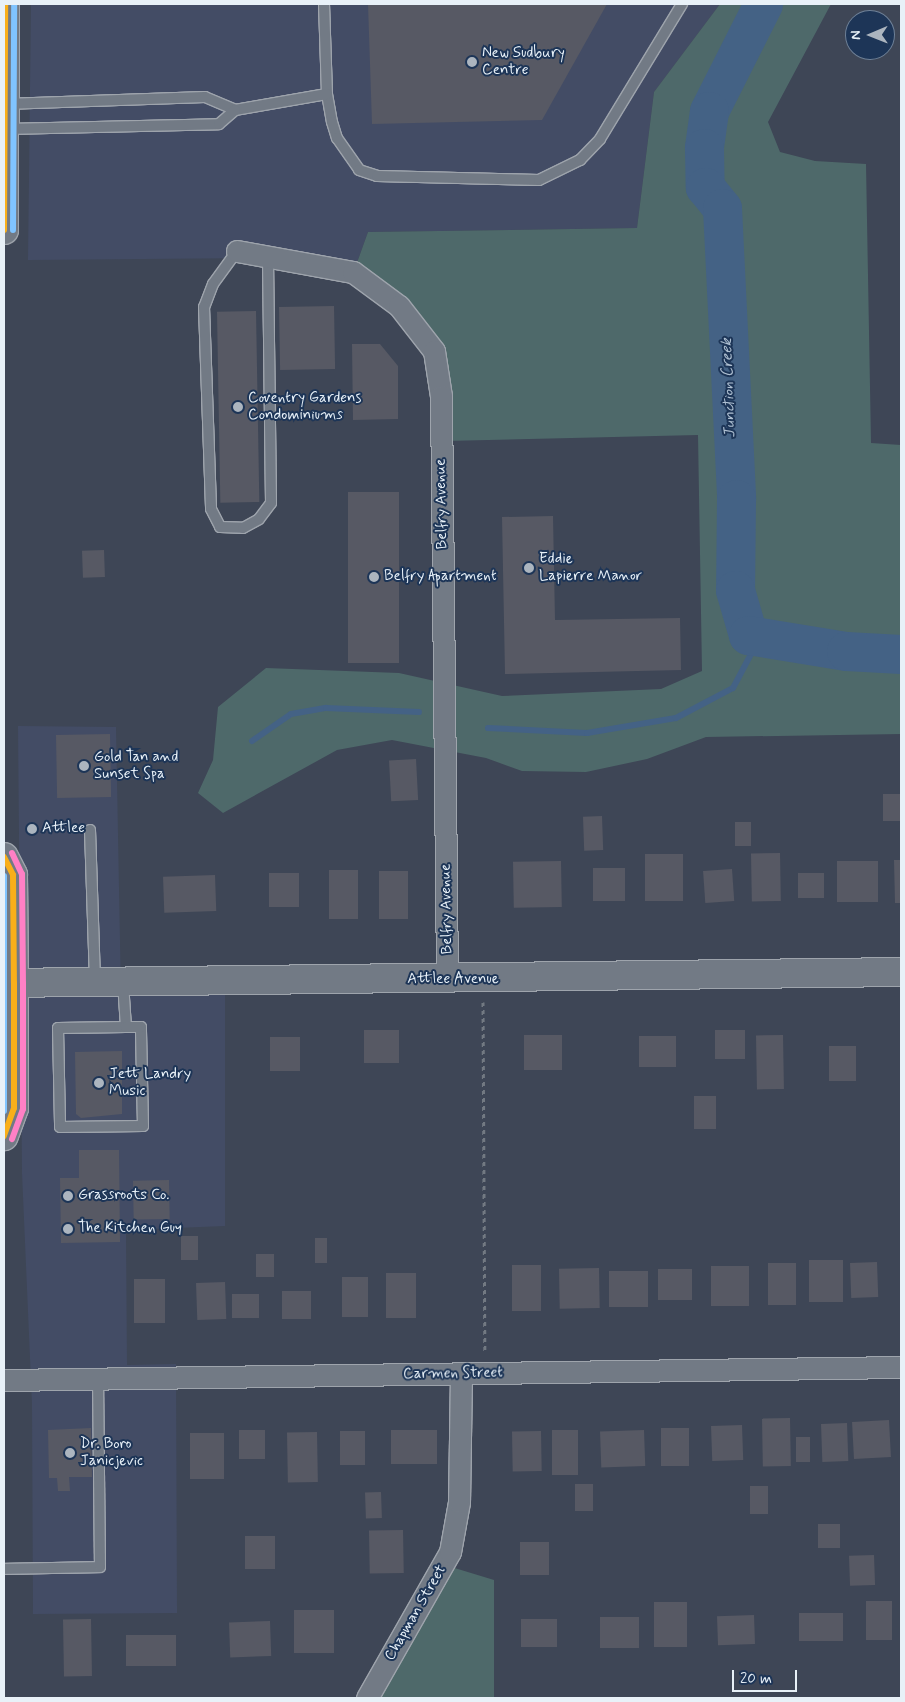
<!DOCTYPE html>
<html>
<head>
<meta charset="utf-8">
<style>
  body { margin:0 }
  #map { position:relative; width:905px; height:1702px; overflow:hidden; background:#3e4656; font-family:Mynerve,sans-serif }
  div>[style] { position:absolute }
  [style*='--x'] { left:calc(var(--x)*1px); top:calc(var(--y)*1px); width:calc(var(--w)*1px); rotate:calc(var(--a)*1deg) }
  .built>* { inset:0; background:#434c65 }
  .green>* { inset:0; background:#4e696a }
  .stream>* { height:6px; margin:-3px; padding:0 3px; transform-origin:3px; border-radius:3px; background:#446285 }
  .river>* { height:39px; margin:-19.5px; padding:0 19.5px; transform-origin:19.5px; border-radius:19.5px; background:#446285 }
  .building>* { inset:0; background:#575964; transform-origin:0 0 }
  .path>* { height:3px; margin-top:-1.5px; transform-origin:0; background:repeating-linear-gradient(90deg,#727982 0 4px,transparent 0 8px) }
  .roads { filter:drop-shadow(1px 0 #9ea4ac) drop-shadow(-1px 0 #9ea4ac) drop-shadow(0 1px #9ea4ac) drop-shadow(0 -1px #9ea4ac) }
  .lane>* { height:10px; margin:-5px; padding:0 5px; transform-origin:5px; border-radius:5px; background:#727a85 }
  .street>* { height:21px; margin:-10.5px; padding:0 10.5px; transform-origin:10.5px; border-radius:10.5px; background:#727a85 }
  .secondary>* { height:28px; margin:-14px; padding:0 14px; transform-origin:14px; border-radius:14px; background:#727a85 }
  .bus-1>* { height:6px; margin:-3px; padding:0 3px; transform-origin:3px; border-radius:3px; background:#f9af1a }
  .bus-2>* { height:6px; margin:-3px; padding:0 3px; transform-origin:3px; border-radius:3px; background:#80c4ff }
  .bus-3>* { height:6px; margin:-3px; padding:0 3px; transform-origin:3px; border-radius:3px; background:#ff80c5 }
  .dots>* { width:14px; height:14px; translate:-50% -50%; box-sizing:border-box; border:2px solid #1d3557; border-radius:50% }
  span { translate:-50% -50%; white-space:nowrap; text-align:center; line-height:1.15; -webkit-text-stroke:4px #1d3557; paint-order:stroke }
  .poi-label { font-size:15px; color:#e8f1f8 }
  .left { translate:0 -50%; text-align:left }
  .street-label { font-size:15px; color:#e8f1f8 }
  .water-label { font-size:16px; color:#afc0d2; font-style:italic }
  .frame { position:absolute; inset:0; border:5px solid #e8f1f8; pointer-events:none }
  .north { position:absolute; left:845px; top:10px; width:50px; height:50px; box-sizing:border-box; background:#1d3557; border:1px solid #6e8097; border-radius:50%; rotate:269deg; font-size:14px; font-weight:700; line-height:20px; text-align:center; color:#e8f1f8 }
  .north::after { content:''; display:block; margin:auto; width:18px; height:22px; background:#acb5bf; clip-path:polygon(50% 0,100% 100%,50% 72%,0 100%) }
  .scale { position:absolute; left:732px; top:1670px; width:65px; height:22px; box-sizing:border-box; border:2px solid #e8f1f8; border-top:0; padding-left:6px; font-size:15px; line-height:18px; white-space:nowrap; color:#e8f1f8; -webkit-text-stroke:4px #1d3557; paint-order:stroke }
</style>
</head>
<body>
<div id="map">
  <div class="built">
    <div style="clip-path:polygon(31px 4px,720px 4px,654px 92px,637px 228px,368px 232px,354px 271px,269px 258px,28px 260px)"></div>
    <div style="clip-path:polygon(18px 726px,116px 727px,121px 995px,225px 994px,225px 1226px,126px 1230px,127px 1365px,176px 1364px,177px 1613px,33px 1614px,32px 1404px,22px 1173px)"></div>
  </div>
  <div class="green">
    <div style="clip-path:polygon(720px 4px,831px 4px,768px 122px,780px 152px,815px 161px,866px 164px,871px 443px,901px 445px,901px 734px,706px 737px,647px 759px,586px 772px,522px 771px,486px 758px,392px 740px,337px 750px,223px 813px,198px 793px,213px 760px,218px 707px,266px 668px,399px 673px,502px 696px,661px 689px,702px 671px,698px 435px,444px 441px,436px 350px,354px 271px,368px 232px,637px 228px,654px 92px)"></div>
    <div style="clip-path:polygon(448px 1566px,494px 1580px,494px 1698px,371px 1698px)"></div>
  </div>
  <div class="stream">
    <div style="--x:488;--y:728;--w:99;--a:2.9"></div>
    <div style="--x:587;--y:733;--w:90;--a:-9.6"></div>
    <div style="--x:676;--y:718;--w:64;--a:-27.8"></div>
    <div style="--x:733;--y:688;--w:58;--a:-62.1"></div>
    <div style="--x:252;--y:741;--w:47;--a:-34.7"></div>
    <div style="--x:291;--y:714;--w:36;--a:-10"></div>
    <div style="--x:326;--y:708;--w:93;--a:2.5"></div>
  </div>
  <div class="river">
    <div style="--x:763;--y:4;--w:120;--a:116.8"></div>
    <div style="--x:709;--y:111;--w:37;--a:98"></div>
    <div style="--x:704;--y:148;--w:39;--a:89"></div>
    <div style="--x:705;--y:187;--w:27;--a:51"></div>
    <div style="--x:722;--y:208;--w:291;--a:87.2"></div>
    <div style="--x:736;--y:499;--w:91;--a:90.6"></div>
    <div style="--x:735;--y:590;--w:47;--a:73.9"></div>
    <div style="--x:748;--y:635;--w:99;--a:9.3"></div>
    <div style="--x:846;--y:651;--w:55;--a:3.1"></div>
  </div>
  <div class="building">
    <div style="clip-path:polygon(368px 4px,607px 4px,542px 120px,372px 124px)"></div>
    <div style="left:334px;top:306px;width:63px;height:55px;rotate:89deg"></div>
    <div style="left:256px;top:311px;width:191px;height:39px;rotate:89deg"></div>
    <div style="clip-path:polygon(352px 344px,380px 344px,398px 366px,398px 419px,353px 420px)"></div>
    <div style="left:348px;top:492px;width:51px;height:171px"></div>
    <div style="clip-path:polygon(553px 516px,555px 620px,680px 618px,681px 670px,505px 674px,502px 517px)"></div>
    <div style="left:104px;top:550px;width:27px;height:22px;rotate:88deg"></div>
    <div style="left:110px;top:734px;width:63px;height:54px;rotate:89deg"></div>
    <div style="left:416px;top:759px;width:41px;height:27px;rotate:87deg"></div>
    <div style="left:901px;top:794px;width:27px;height:18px;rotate:90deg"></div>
    <div style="left:602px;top:816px;width:34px;height:19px;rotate:88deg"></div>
    <div style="left:735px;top:822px;width:16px;height:24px"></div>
    <div style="left:780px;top:853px;width:48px;height:29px;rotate:89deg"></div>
    <div style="left:645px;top:854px;width:38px;height:47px"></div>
    <div style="clip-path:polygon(894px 860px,901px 860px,901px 903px,895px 903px)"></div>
    <div style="left:561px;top:861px;width:46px;height:48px;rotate:89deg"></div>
    <div style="left:837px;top:861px;width:41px;height:41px"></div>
    <div style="left:593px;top:868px;width:32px;height:33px"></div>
    <div style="left:732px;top:869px;width:32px;height:29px;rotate:86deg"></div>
    <div style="left:358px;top:870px;width:49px;height:29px;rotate:90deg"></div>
    <div style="left:379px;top:871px;width:29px;height:48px"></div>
    <div style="left:269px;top:873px;width:30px;height:34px"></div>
    <div style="left:798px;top:873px;width:26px;height:25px"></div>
    <div style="left:215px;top:875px;width:36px;height:52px;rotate:88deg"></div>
    <div style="left:399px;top:1030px;width:33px;height:35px;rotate:90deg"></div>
    <div style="left:715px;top:1030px;width:30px;height:29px"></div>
    <div style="left:524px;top:1035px;width:38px;height:35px"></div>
    <div style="left:783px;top:1035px;width:54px;height:27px;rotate:89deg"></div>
    <div style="left:639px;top:1036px;width:37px;height:31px"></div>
    <div style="left:270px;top:1037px;width:30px;height:34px"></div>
    <div style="left:829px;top:1046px;width:27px;height:35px"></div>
    <div style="clip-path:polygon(122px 1051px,122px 1114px,81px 1118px,76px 1114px,75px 1052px)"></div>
    <div style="left:694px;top:1096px;width:22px;height:33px"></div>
    <div style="clip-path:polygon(79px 1150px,119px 1150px,120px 1242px,61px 1243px,60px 1178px,79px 1178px)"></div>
    <div style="left:169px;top:1180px;width:39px;height:36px;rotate:89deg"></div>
    <div style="left:181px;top:1236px;width:17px;height:24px"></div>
    <div style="left:315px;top:1238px;width:12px;height:25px"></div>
    <div style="left:274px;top:1254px;width:23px;height:18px;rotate:90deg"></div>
    <div style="left:809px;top:1260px;width:34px;height:42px"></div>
    <div style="left:877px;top:1262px;width:35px;height:27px;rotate:88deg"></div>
    <div style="left:768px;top:1263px;width:28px;height:42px"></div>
    <div style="left:512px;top:1265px;width:29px;height:46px"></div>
    <div style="left:711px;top:1266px;width:38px;height:40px"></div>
    <div style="left:599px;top:1268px;width:40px;height:40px;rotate:89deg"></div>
    <div style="left:692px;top:1269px;width:31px;height:34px;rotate:90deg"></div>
    <div style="left:609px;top:1271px;width:39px;height:36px"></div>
    <div style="left:416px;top:1273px;width:45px;height:30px;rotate:90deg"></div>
    <div style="left:368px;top:1277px;width:40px;height:26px;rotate:90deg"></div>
    <div style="left:134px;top:1279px;width:31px;height:44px"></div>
    <div style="left:225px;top:1282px;width:37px;height:29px;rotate:88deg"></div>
    <div style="left:282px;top:1291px;width:29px;height:28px"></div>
    <div style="left:232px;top:1294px;width:27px;height:24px"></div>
    <div style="left:790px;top:1418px;width:48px;height:28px;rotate:89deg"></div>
    <div style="left:889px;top:1420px;width:37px;height:37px;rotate:87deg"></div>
    <div style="left:847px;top:1423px;width:38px;height:26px;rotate:88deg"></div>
    <div style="left:742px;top:1425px;width:35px;height:31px;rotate:88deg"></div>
    <div style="clip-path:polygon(91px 1428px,92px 1477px,69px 1477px,70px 1491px,58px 1491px,57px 1478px,49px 1478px,48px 1430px)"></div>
    <div style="left:661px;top:1428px;width:28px;height:38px"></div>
    <div style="left:239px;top:1430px;width:26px;height:29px"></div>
    <div style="left:391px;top:1430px;width:46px;height:34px"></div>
    <div style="left:552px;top:1430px;width:26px;height:45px"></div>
    <div style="left:644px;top:1430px;width:36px;height:44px;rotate:88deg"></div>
    <div style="left:340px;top:1431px;width:25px;height:34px"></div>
    <div style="left:541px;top:1431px;width:40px;height:29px;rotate:89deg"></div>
    <div style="left:317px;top:1432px;width:50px;height:30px;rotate:89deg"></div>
    <div style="left:190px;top:1433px;width:34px;height:46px"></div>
    <div style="left:796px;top:1437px;width:14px;height:25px"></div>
    <div style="left:575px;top:1484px;width:18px;height:27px"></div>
    <div style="left:750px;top:1486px;width:18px;height:28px"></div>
    <div style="left:381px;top:1492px;width:26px;height:16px;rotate:88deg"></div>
    <div style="left:818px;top:1524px;width:22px;height:24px"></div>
    <div style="left:403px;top:1530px;width:43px;height:34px;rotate:89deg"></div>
    <div style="left:275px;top:1536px;width:33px;height:30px;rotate:90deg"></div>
    <div style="left:520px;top:1542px;width:29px;height:33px"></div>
    <div style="left:874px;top:1555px;width:30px;height:25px;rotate:88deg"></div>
    <div style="left:866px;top:1601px;width:26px;height:39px"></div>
    <div style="left:654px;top:1602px;width:33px;height:45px"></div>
    <div style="left:294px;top:1610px;width:40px;height:43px"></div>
    <div style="left:799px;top:1613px;width:44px;height:28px"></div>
    <div style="left:754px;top:1615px;width:29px;height:37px;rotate:88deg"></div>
    <div style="left:639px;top:1617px;width:31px;height:39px;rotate:90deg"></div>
    <div style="left:91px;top:1619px;width:57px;height:28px;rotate:89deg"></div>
    <div style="left:557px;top:1619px;width:28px;height:36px;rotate:90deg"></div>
    <div style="left:270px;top:1621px;width:35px;height:41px;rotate:88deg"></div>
    <div style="left:126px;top:1635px;width:50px;height:31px"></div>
  </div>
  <div class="path">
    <div style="--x:483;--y:1002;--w:351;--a:89.7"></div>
  </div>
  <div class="roads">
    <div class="lane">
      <div style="--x:324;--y:4;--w:90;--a:88.1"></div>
      <div style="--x:327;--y:94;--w:28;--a:80"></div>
      <div style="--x:332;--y:122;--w:17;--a:73"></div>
      <div style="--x:337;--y:138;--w:39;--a:55"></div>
      <div style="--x:359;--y:170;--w:19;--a:18"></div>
      <div style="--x:377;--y:176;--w:162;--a:1.4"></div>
      <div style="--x:539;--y:180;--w:46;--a:-26"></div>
      <div style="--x:580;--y:160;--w:29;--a:-46"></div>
      <div style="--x:600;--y:139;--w:158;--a:-58.7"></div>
      <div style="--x:5;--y:104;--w:200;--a:-2"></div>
      <div style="--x:205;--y:97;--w:33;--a:23"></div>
      <div style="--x:235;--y:110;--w:93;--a:-9.9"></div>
      <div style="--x:5;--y:129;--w:214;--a:-1.3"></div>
      <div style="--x:219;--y:124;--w:21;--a:-41"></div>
      <div style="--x:237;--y:251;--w:41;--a:126"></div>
      <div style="--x:213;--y:284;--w:25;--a:111"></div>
      <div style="--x:204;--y:307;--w:202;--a:88"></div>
      <div style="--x:211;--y:509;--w:20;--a:63"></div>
      <div style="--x:220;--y:527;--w:23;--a:2"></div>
      <div style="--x:243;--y:528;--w:18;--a:-29"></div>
      <div style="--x:259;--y:519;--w:20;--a:-53"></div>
      <div style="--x:271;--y:503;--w:244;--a:-90.7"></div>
      <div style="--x:90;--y:830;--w:152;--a:88.1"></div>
      <div style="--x:123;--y:983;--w:44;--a:86.1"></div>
      <div style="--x:126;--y:1027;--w:68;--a:179.2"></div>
      <div style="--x:58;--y:1028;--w:99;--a:88.8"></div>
      <div style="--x:60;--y:1127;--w:83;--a:-0.7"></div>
      <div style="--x:143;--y:1126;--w:99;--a:-91.2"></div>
      <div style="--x:141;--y:1027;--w:15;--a:180"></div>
      <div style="--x:4;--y:1569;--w:96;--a:-1.2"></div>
      <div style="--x:100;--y:1567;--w:188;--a:-90.6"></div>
    </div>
    <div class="street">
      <div style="--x:237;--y:251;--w:118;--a:10.3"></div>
      <div style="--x:353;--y:272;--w:57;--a:36.5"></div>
      <div style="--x:399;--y:306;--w:57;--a:52.1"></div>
      <div style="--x:434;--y:351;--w:46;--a:81.2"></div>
      <div style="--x:441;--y:396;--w:584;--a:89.41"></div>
      <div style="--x:4;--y:1380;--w:897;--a:-0.83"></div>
      <div style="--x:367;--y:1698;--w:168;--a:-60.4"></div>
      <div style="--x:450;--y:1552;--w:51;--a:-79.8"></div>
      <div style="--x:459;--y:1502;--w:128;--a:-89.1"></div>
    </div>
    <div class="secondary">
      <div style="--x:4;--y:230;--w:226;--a:-89.7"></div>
      <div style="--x:4;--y:857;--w:20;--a:63"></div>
      <div style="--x:13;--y:875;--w:108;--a:89.5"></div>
      <div style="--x:14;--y:983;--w:125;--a:90"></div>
      <div style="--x:14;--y:1108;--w:30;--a:110"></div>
      <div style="--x:4;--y:983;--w:897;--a:-0.7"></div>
    </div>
  </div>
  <div class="bus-1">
    <div style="--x:4;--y:230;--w:226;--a:-89.7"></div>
    <div style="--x:4;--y:857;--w:20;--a:63"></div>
    <div style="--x:13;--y:875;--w:108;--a:89.5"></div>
    <div style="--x:14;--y:983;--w:125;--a:90"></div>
    <div style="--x:14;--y:1108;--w:30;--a:110"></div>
  </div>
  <div class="bus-2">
    <div style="--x:13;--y:230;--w:226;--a:-89.7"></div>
    <div style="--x:4;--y:876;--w:235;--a:90"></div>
  </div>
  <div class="bus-3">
    <div style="--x:12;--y:853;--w:23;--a:65"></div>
    <div style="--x:22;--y:874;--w:109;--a:89.5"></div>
    <div style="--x:23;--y:983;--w:126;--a:90"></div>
    <div style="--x:23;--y:1109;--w:32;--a:110"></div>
  </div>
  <div class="dots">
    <div style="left:472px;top:62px;background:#acb5bf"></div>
    <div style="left:238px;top:407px;background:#acb5bf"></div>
    <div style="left:529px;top:568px;background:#acb5bf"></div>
    <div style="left:374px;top:577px;background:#acb5bf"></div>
    <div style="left:84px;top:766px;background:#acb5bf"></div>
    <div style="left:32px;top:829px;background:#acb5bf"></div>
    <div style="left:99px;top:1083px;background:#acb5bf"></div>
    <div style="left:68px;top:1196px;background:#acb5bf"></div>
    <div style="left:68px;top:1229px;background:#acb5bf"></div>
    <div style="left:70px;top:1453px;background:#acb5bf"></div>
  </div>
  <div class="poi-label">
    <span class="left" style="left:482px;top:62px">New Sudbury<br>Centre</span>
    <span class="left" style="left:248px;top:407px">Coventry Gardens<br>Condominiums</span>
    <span class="left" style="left:539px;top:568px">Eddie<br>Lapierre Manor</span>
    <span class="left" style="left:384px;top:577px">Belfry Apartment</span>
    <span class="left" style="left:94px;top:766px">Gold Tan and<br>Sunset Spa</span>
    <span class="left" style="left:42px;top:829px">Attlee</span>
    <span class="left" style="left:109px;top:1083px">Jett Landry<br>Music</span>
    <span class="left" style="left:78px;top:1196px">Grassroots Co.</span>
    <span class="left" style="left:78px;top:1229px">The Kitchen Guy</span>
    <span class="left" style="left:80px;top:1453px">Dr. Boro<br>Janicjevic</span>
  </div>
  <div class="street-label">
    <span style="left:442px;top:504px;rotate:-91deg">Belfry Avenue</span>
    <span style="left:447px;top:909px;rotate:-91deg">Belfry Avenue</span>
    <span style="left:453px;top:980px">Attlee Avenue</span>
    <span style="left:453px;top:1374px;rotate:-1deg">Carmen Street</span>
    <span style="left:416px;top:1613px;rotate:-60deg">Chapman Street</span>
  </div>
  <div class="water-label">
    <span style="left:729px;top:388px;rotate:-92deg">Junction Creek</span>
  </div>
  <div class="frame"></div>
  <div class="north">N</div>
  <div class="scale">20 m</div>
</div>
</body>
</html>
